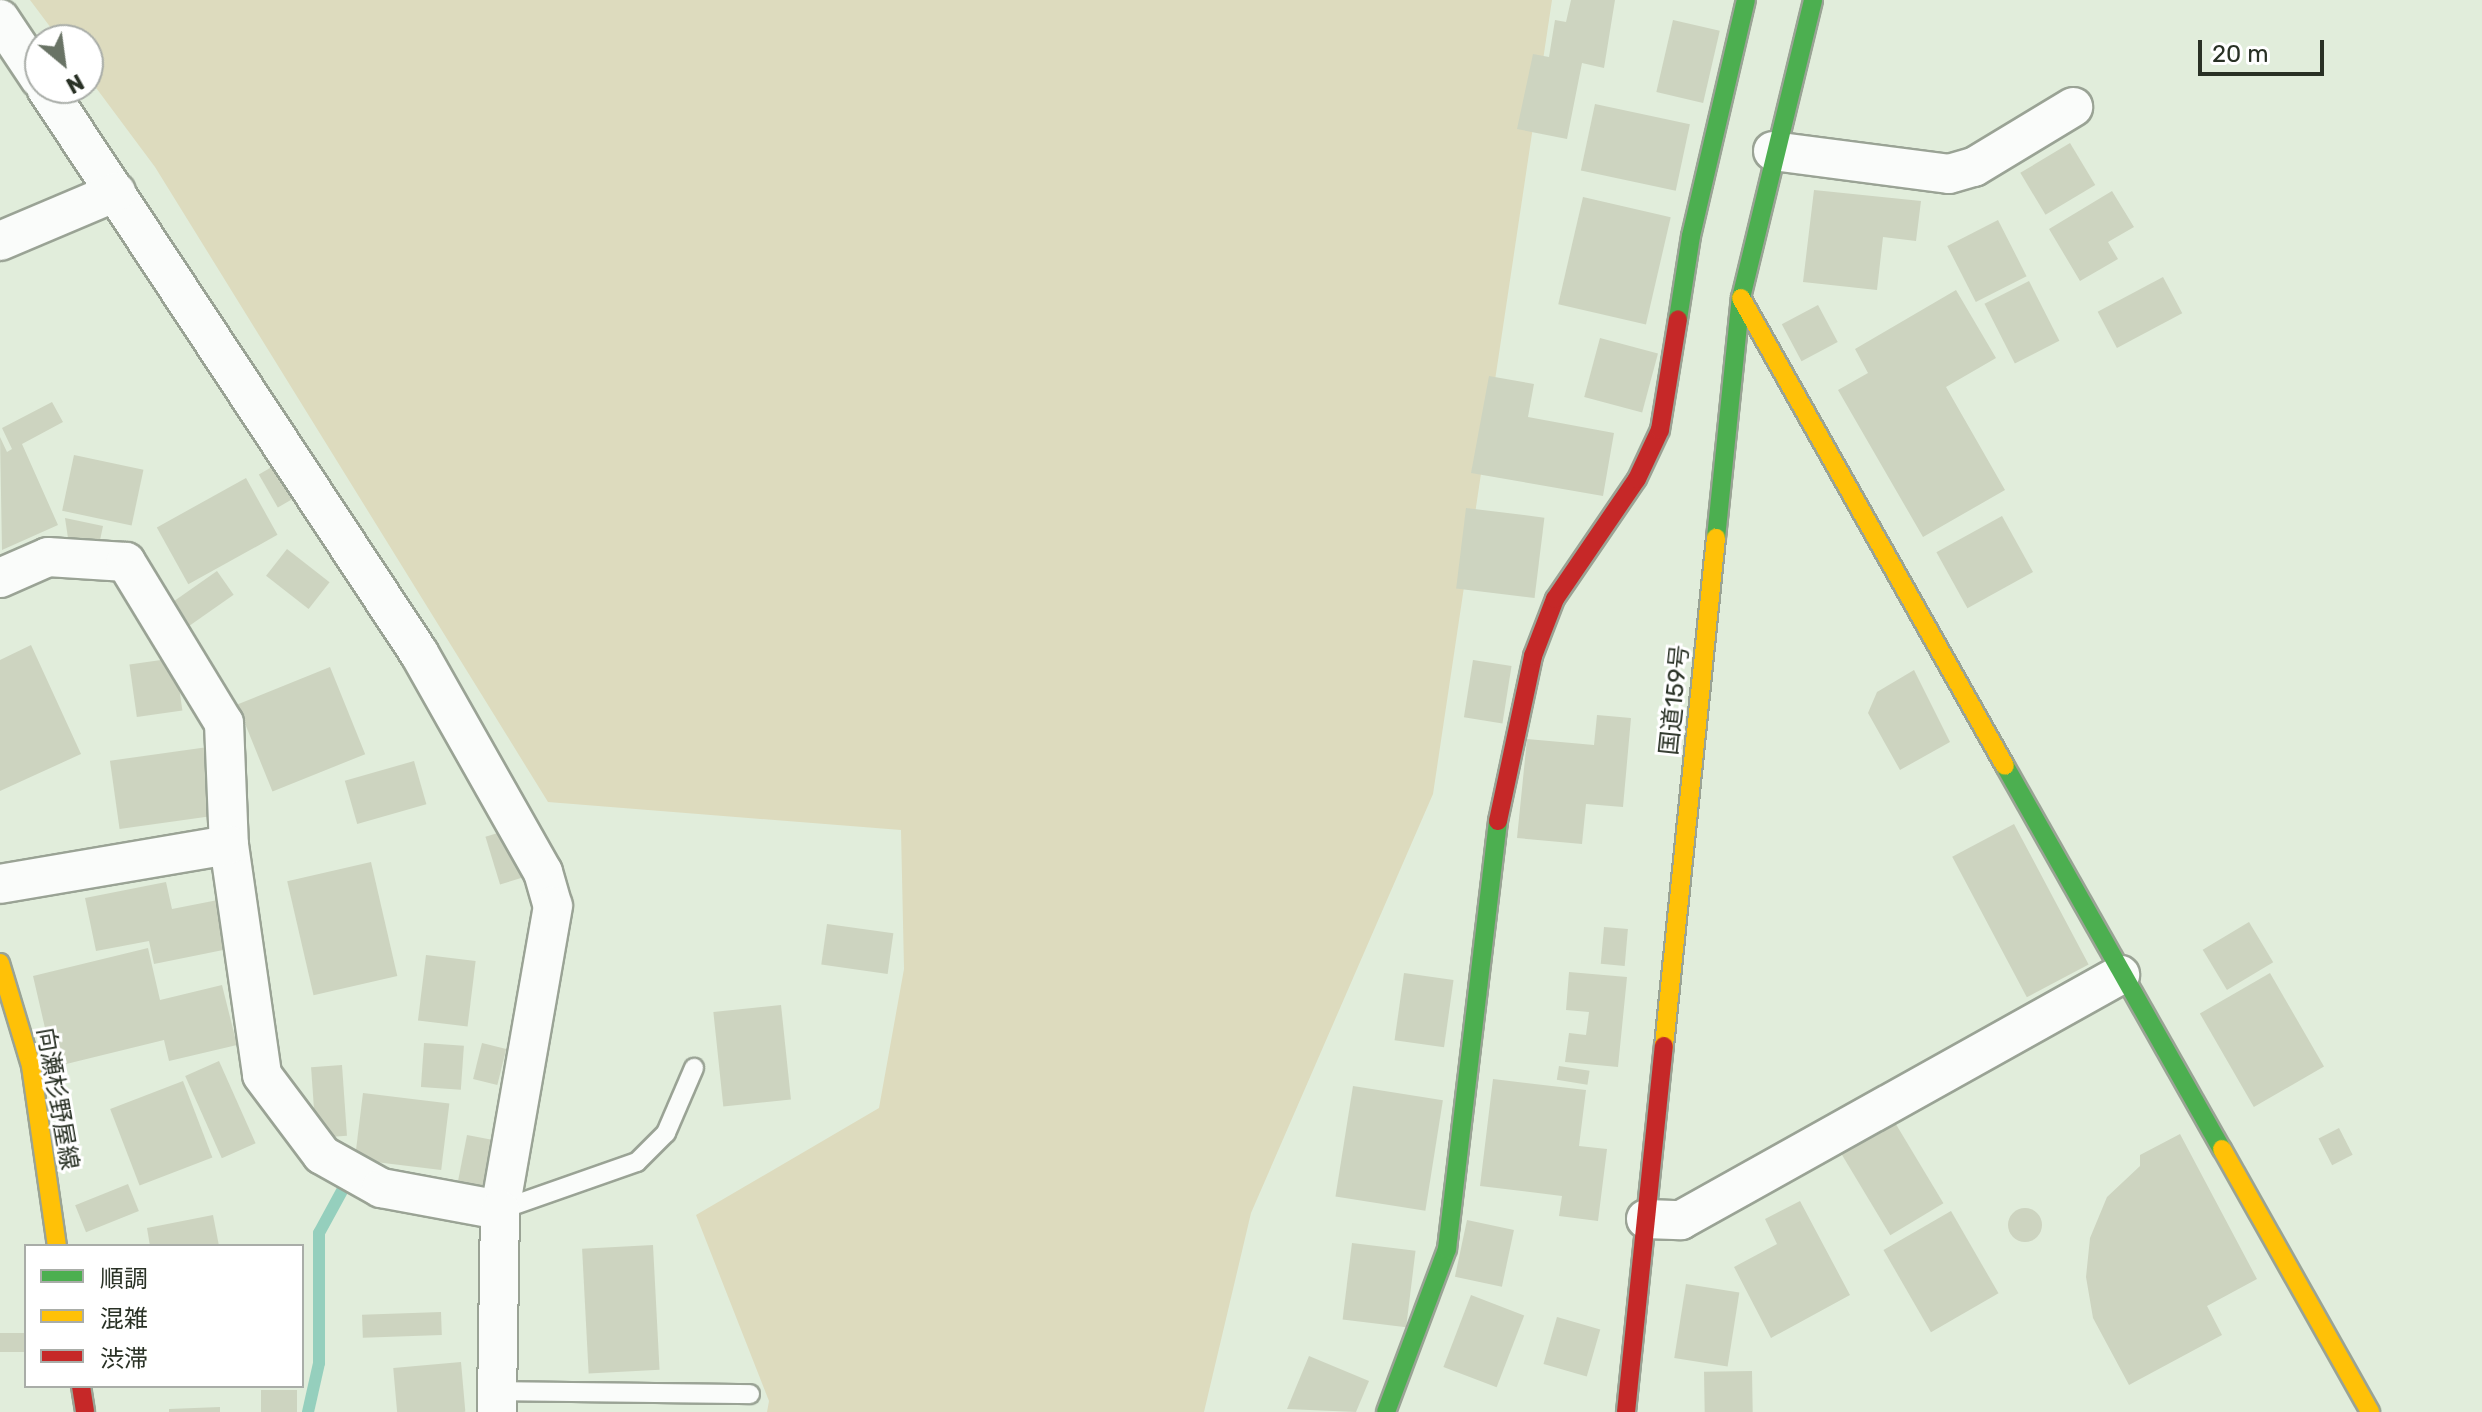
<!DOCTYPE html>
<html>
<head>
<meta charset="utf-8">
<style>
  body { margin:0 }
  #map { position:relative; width:2482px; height:1412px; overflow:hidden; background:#e1eddb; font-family:Rubik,"Noto Sans JP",sans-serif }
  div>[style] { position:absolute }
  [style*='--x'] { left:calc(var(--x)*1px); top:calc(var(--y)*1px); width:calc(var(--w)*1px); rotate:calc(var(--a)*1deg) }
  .green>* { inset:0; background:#dddbbe }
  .stream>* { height:12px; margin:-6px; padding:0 6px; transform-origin:6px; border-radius:6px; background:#95cfbd }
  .building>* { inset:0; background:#cdd4c0; transform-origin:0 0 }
  .round { border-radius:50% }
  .roads { filter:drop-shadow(2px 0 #9aa395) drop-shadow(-2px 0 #9aa395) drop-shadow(0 2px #9aa395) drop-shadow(0 -2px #9aa395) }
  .lane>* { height:18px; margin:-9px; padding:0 9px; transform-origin:9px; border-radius:9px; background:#fafcfa }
  .street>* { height:38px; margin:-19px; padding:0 19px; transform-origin:19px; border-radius:19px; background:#fafcfa }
  .fast>* { height:18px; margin:-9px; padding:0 9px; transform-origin:9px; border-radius:9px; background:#4caf50 }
  .slow>* { height:18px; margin:-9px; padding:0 9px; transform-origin:9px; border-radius:9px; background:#ffc107 }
  .jam>* { height:18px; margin:-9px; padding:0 9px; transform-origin:9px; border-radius:9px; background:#c62828 }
  span { translate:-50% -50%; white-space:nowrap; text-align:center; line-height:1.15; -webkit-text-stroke:6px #fff; paint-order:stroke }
  .street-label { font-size:24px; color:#293125 }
  .legend { position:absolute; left:24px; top:1244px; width:280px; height:144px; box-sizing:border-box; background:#fff; border:2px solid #a9ada8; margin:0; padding:10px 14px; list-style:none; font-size:24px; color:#293125 }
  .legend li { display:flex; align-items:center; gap:16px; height:40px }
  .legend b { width:40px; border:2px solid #a9ada8 }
  .north { position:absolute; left:24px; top:24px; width:80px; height:80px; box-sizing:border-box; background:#fff; border:2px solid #a9ada8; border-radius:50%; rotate:151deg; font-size:22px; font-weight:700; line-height:32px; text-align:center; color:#293125 }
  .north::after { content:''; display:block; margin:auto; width:28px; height:36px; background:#697365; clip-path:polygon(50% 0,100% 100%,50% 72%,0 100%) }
  .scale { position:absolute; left:2198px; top:40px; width:126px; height:36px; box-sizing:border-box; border:4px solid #293125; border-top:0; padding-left:10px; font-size:24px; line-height:28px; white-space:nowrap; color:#293125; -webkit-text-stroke:6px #fff; paint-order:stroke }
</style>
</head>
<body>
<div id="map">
  <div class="green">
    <div style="clip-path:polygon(30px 0,1552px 0,1433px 794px,1251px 1213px,1204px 1412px,767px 1412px,769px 1401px,696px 1215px,879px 1108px,904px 969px,901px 830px,548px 802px,155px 167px,88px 77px,88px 40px,60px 40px)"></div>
  </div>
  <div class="stream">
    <div style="--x:308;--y:1412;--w:50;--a:-77.3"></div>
    <div style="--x:319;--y:1363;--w:130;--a:-90"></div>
    <div style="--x:319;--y:1233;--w:50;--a:-61.4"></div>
  </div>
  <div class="building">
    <div style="clip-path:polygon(1571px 0,1615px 0,1604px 68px,1582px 63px,1567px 139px,1517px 129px,1533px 54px,1549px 57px,1555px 20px,1566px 22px)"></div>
    <div style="left:1673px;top:20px;width:48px;height:74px;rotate:13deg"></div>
    <div style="left:1595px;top:104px;width:97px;height:68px;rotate:12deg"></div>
    <div style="left:2070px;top:143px;width:49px;height:58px;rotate:59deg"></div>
    <div style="clip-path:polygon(1814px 190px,1921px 201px,1916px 241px,1883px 237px,1877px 290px,1803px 282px)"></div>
    <div style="clip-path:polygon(2112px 191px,2134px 227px,2108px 242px,2118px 259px,2080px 281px,2049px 229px)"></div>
    <div style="left:1583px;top:197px;width:90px;height:110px;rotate:13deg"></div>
    <div style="left:1998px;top:220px;width:63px;height:57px;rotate:63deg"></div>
    <div style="left:2163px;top:277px;width:41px;height:74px;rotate:62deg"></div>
    <div style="left:2029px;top:281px;width:67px;height:50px;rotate:63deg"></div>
    <div style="clip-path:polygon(1956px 290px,1996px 358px,1946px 387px,2005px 490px,1923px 537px,1838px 390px,1868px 373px,1855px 349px)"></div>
    <div style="left:1818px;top:305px;width:42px;height:41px;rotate:62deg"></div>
    <div style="left:1600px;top:338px;width:60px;height:61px;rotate:15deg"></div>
    <div style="clip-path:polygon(1489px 376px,1534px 384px,1528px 417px,1614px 433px,1603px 496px,1471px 473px)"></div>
    <div style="clip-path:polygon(52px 402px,63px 422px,22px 444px,58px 525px,2px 550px,0 437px,7px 452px,12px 449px,2px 428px)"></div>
    <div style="left:74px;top:455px;width:71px;height:57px;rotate:12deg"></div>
    <div style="left:277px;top:464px;width:38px;height:21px;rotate:60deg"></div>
    <div style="left:246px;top:478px;width:65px;height:102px;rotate:61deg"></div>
    <div style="left:1466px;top:508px;width:79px;height:81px;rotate:7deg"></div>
    <div style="left:2002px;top:516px;width:64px;height:75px;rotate:61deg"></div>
    <div style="clip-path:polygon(65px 518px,103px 526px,99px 545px,68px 538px)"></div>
    <div style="left:287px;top:549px;width:54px;height:34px;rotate:38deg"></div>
    <div style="left:217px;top:571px;width:29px;height:57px;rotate:55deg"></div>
    <div style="clip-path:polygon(31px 645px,81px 754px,0 791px,0 660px)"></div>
    <div style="left:175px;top:658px;width:53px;height:46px;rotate:82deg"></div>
    <div style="left:1473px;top:660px;width:39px;height:58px;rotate:9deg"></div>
    <div style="left:330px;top:667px;width:94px;height:100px;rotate:68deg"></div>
    <div style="clip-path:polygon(1914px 670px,1950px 742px,1900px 770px,1868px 713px,1877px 692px)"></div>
    <div style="clip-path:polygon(1597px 715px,1631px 718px,1623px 807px,1586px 804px,1582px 844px,1517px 838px,1527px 739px,1594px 745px)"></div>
    <div style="left:208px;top:747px;width:69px;height:99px;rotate:82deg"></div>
    <div style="left:414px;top:761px;width:45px;height:72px;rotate:74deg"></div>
    <div style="left:2014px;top:824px;width:159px;height:70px;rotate:62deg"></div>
    <div style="left:517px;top:827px;width:50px;height:33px;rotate:73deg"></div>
    <div style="left:371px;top:862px;width:117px;height:86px;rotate:77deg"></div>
    <div style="clip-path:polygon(166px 882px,172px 909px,223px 899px,233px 948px,154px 964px,149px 941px,96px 951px,85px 898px)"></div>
    <div style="left:2249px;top:922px;width:47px;height:54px;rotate:59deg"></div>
    <div style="left:827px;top:924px;width:67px;height:41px;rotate:8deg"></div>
    <div style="left:1604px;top:927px;width:24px;height:37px;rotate:5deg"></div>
    <div style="clip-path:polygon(148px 948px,160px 1000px,222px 985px,237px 1045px,169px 1061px,164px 1040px,54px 1067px,33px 976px)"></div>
    <div style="left:426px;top:955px;width:50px;height:66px;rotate:7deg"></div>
    <div style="clip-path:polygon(1569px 972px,1627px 977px,1618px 1067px,1565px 1062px,1569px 1033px,1586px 1035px,1589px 1012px,1566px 1010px)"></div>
    <div style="left:1404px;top:973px;width:50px;height:68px;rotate:8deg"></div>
    <div style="left:2270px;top:973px;width:108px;height:81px;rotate:60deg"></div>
    <div style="left:781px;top:1005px;width:95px;height:68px;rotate:84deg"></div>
    <div style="left:424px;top:1043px;width:40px;height:44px;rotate:4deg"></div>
    <div style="left:482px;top:1043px;width:25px;height:37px;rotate:14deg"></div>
    <div style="left:219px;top:1061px;width:90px;height:37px;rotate:66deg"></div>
    <div style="left:342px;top:1065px;width:71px;height:31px;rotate:86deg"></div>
    <div style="left:1559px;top:1066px;width:31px;height:14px;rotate:9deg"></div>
    <div style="clip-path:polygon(1493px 1079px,1586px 1090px,1579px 1146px,1607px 1149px,1598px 1221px,1559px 1216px,1562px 1196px,1480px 1186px)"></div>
    <div style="left:183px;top:1081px;width:82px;height:78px;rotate:69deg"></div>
    <div style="left:1353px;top:1086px;width:91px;height:112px;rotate:9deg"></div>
    <div style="left:363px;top:1093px;width:87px;height:67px;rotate:7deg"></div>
    <div style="left:1894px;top:1121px;width:96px;height:62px;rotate:59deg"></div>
    <div style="left:2339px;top:1128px;width:30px;height:23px;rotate:63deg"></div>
    <div style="clip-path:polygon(2180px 1134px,2257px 1279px,2207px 1306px,2222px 1335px,2129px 1385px,2093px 1318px,2086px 1277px,2090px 1238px,2107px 1197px,2140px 1166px,2140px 1155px)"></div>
    <div style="left:467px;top:1135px;width:36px;height:53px;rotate:11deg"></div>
    <div style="left:128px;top:1184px;width:29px;height:57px;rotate:68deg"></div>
    <div style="clip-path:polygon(1800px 1201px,1850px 1295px,1771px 1338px,1734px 1267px,1777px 1244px,1765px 1219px)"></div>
    <div class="round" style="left:2008px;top:1208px;width:34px;height:34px"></div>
    <div style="left:1951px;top:1211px;width:95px;height:78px;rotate:60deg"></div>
    <div style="clip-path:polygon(213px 1215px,219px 1246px,150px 1246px,147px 1228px)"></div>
    <div style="left:1467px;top:1220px;width:48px;height:58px;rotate:12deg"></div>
    <div style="left:1352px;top:1243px;width:64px;height:77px;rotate:7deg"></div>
    <div style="left:653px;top:1245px;width:125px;height:71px;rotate:87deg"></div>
    <div style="left:1686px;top:1284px;width:54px;height:75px;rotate:9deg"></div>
    <div style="left:1471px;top:1295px;width:57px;height:77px;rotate:21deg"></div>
    <div style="left:441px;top:1312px;width:23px;height:79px;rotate:88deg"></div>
    <div style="left:1557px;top:1317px;width:45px;height:49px;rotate:16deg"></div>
    <div style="left:26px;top:1333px;width:19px;height:26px;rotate:90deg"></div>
    <div style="clip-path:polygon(1309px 1356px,1369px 1381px,1356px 1412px,1287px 1409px)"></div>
    <div style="left:461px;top:1362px;width:50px;height:68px;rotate:85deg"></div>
    <div style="left:1752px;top:1371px;width:41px;height:48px;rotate:89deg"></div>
    <div style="left:297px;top:1390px;width:22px;height:36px;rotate:90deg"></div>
    <div style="clip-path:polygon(220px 1407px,220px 1412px,169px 1412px,169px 1409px)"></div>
  </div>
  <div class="roads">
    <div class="lane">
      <div style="--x:500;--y:1210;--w:145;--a:-19.3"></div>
      <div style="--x:637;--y:1162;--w:41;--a:-45"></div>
      <div style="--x:666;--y:1133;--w:71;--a:-66.7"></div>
      <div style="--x:497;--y:1391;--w:253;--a:0.7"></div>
    </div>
    <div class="street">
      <div style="--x:0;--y:19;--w:72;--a:56.3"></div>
      <div style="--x:46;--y:88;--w:677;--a:56.57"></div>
      <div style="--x:419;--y:653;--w:252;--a:60.5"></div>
      <div style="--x:543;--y:872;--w:35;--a:74"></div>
      <div style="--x:553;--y:906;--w:309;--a:99.9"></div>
      <div style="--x:1773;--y:151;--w:177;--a:7.4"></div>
      <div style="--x:1949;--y:174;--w:26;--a:-16"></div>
      <div style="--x:1974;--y:167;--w:116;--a:-31.2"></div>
      <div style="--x:0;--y:241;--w:126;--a:-22.9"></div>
      <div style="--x:0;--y:578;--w:52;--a:-23.6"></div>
      <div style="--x:48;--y:557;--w:78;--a:3.7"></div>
      <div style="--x:126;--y:562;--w:188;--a:58.7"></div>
      <div style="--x:224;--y:723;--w:122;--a:87.7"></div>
      <div style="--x:229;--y:845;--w:232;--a:81.8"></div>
      <div style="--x:262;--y:1075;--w:100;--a:53.1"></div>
      <div style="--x:322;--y:1155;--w:68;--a:29.2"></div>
      <div style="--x:381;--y:1188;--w:121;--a:10.5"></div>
      <div style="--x:500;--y:1210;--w:202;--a:90.9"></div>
      <div style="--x:0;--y:884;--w:232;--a:-9.7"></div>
      <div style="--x:1646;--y:1219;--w:35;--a:2"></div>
      <div style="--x:1681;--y:1220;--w:503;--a:-29.17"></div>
    </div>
    <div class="fast">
      <div style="--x:1678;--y:319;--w:84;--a:-81.1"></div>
      <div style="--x:1691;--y:236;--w:242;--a:-76.9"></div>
      <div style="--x:1716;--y:538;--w:241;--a:-84.1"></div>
      <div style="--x:1741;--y:298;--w:307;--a:-76.4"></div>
      <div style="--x:2005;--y:766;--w:440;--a:60.5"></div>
      <div style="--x:1386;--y:1412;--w:174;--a:-69.5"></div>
      <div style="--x:1447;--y:1249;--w:431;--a:-83.2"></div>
    </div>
    <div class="slow">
      <div style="--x:1741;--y:298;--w:537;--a:60.57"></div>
      <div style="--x:0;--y:963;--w:108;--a:73.2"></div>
      <div style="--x:31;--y:1066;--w:182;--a:81.8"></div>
      <div style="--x:1664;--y:1046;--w:511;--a:-84.16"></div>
      <div style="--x:2222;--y:1149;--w:302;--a:60.6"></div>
    </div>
    <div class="jam">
      <div style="--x:1498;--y:821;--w:169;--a:-78"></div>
      <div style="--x:1533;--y:656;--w:61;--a:-68.9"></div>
      <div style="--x:1555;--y:599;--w:145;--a:-55.7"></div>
      <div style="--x:1637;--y:479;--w:54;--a:-64.9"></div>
      <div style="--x:1660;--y:430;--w:112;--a:-80.8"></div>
      <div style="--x:81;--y:1386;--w:26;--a:81"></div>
      <div style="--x:1626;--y:1412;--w:368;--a:-84.1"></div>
    </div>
  </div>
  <div class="street-label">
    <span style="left:1675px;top:700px;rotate:-84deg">国道159号</span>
    <span style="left:57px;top:1099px;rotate:80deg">向瀬杉野屋線</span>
  </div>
  <ul class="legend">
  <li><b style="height:10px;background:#4caf50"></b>順調</li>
  <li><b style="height:10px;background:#ffc107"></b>混雑</li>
  <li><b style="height:10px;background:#c62828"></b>渋滞</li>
  </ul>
  <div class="north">N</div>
  <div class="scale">20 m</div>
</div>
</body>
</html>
